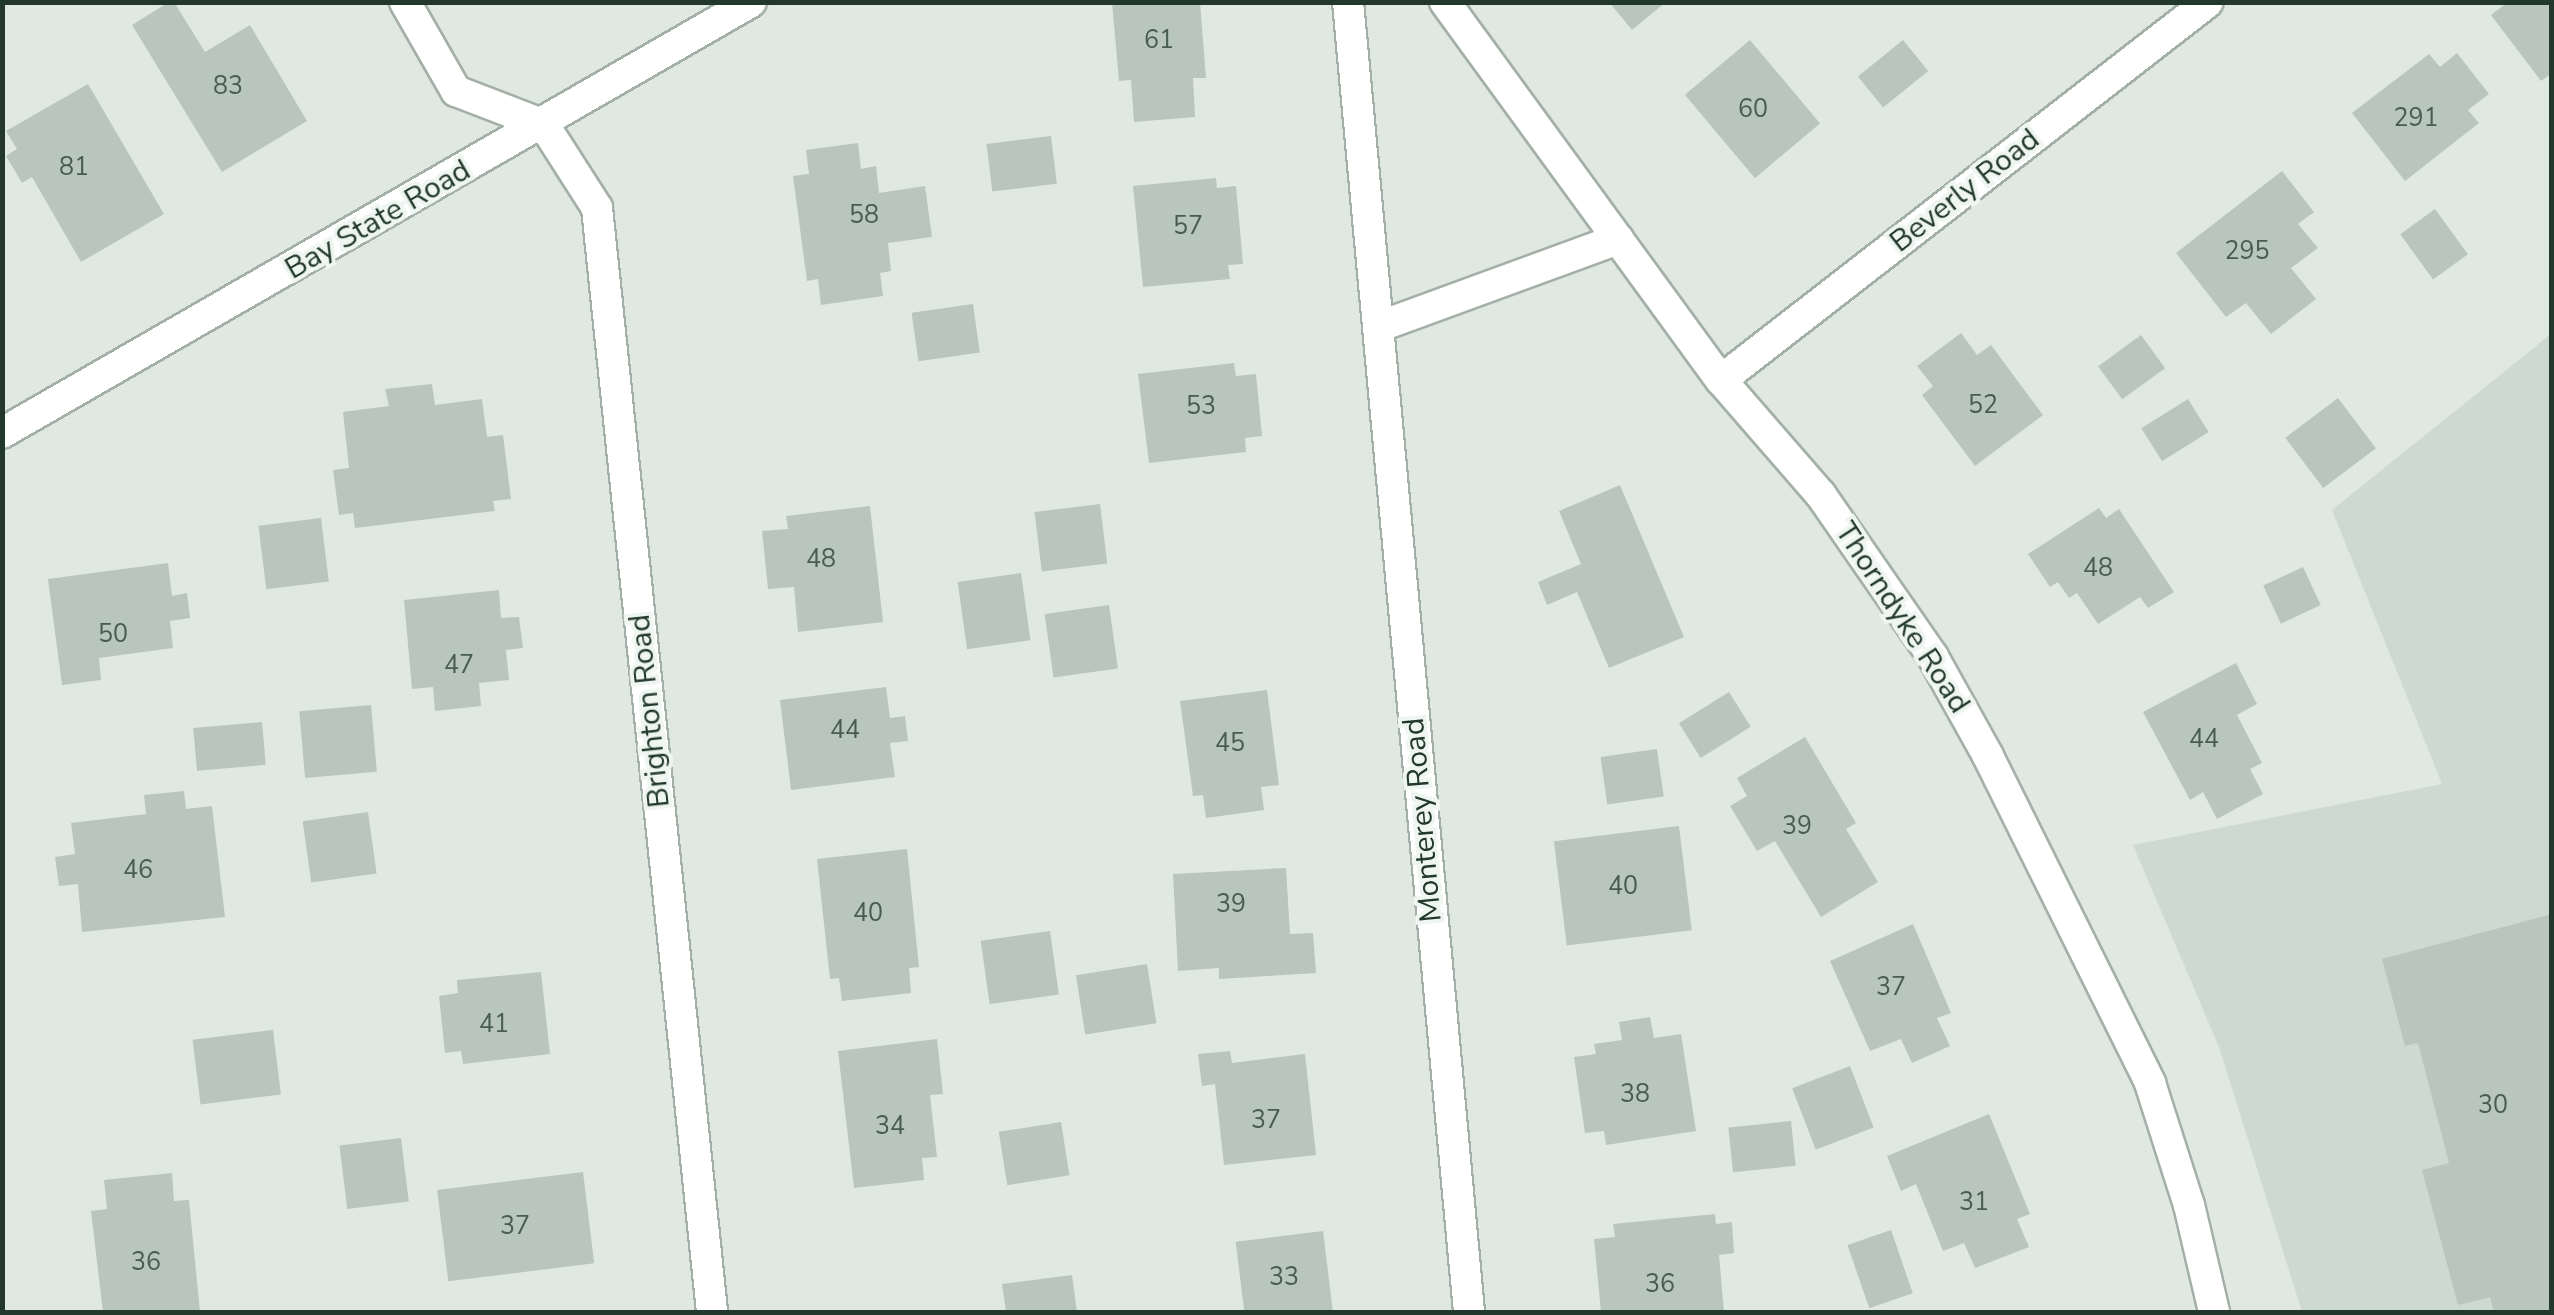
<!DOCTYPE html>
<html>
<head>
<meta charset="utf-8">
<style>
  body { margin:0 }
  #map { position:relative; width:2554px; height:1315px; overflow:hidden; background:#dfe9e2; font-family:"Nunito Sans",sans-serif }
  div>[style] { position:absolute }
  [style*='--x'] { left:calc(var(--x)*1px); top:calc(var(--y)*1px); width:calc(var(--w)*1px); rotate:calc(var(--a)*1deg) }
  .built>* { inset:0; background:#cdd9d1 }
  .building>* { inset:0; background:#b8c6be; transform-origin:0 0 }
  .roads { filter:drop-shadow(2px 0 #a3b0a8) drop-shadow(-2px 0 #a3b0a8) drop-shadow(0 2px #a3b0a8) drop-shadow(0 -2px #a3b0a8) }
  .street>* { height:30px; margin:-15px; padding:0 15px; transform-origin:15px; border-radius:15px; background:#fff }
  span { translate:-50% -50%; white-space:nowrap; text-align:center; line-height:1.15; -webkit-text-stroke:8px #eff6f1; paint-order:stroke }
  .number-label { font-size:25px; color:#485c51 }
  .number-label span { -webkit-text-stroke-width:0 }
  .street-label { font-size:30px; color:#22382d }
  .frame { position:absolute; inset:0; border:5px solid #22382d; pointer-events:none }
</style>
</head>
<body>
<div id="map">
  <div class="built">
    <div style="clip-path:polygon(2551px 334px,2551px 1312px,2302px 1312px,2219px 1047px,2133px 845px,2442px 784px,2332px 510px)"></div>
  </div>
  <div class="building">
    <div style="clip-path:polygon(169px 2px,174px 2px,205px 52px,250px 25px,307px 121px,222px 172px,132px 25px)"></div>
    <div style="clip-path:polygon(1112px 2px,1200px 2px,1206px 78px,1193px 78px,1195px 117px,1134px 122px,1131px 80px,1119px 81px)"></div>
    <div style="clip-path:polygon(1609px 2px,1666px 2px,1632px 30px)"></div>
    <div style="clip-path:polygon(2508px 2px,2552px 2px,2552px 73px,2541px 81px,2491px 15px)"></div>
    <div style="left:1750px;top:40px;width:109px;height:85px;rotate:50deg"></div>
    <div style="left:1903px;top:40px;width:40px;height:58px;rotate:51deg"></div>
    <div style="clip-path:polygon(2457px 53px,2489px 94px,2468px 110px,2479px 123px,2405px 181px,2352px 113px,2429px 54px,2440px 67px)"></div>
    <div style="clip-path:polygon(88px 84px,164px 214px,81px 262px,32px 177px,22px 183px,6px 156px,17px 149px,6px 131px)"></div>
    <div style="left:1051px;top:136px;width:48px;height:65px;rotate:83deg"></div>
    <div style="clip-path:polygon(858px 143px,861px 169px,876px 166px,879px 193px,925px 186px,932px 237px,888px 243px,891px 271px,880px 273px,883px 296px,821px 305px,818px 279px,807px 281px,793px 176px,809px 174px,806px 150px)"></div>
    <div style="clip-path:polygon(2282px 171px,2314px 212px,2298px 224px,2318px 248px,2291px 268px,2316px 299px,2271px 334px,2246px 303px,2226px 317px,2176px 253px)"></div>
    <div style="clip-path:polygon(1216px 178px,1217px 188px,1236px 186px,1243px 264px,1228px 265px,1230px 279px,1143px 287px,1133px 186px)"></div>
    <div style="left:2435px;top:209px;width:56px;height:43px;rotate:54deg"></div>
    <div style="left:973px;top:304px;width:49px;height:62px;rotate:82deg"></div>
    <div style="clip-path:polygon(1961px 333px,1977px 355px,1991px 345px,2043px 415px,1975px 466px,1922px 395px,1933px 386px,1917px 366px)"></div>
    <div style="left:2141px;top:335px;width:41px;height:53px;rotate:54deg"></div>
    <div style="clip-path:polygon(1234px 363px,1236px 376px,1256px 374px,1262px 436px,1245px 438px,1246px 452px,1149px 463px,1138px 374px)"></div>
    <div style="clip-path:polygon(432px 384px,435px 405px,482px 399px,487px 437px,503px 435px,511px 499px,493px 501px,495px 511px,355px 528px,353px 513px,339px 515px,333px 470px,349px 468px,343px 412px,389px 406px,385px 389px)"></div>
    <div style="left:2338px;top:398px;width:63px;height:66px;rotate:53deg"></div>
    <div style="left:2188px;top:399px;width:39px;height:55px;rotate:58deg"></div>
    <div style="clip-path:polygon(1620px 485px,1684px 637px,1609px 668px,1577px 592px,1547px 605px,1538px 582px,1581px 564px,1559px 511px)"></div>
    <div style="left:1100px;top:504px;width:60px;height:66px;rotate:83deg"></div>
    <div style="clip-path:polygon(870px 506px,883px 622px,798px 632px,794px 587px,768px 589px,762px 531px,788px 529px,786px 516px)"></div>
    <div style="clip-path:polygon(2099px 508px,2106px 518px,2119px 509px,2174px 592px,2148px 608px,2140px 597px,2098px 624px,2077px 593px,2069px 598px,2058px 582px,2050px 587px,2028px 554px)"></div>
    <div style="left:321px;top:518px;width:64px;height:63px;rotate:83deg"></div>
    <div style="clip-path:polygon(168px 563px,172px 596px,187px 593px,190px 618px,170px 621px,173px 648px,99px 658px,101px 680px,62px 685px,48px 579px)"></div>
    <div style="left:2303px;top:567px;width:42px;height:44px;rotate:65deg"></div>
    <div style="left:1021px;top:573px;width:68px;height:64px;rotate:82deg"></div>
    <div style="clip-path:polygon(499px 590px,501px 618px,519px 617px,523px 648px,506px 650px,509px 680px,479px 683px,481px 706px,435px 711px,433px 687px,412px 689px,404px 600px)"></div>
    <div style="left:1109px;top:605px;width:64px;height:65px;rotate:82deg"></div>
    <div style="clip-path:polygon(2236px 663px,2257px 704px,2237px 715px,2262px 763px,2250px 769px,2263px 794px,2217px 819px,2203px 792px,2190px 800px,2143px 712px)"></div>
    <div style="clip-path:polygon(886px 687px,890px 718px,905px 716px,908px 741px,890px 743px,895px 777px,791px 790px,780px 700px)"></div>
    <div style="clip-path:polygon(1267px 690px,1279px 785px,1261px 787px,1264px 810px,1206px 818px,1203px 795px,1193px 796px,1180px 701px)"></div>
    <div style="left:1729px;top:692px;width:41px;height:59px;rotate:58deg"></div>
    <div style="left:371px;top:705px;width:67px;height:72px;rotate:85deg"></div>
    <div style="left:262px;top:722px;width:43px;height:69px;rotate:85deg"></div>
    <div style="clip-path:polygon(1805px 737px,1856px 823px,1846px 829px,1878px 882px,1821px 917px,1775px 841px,1757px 851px,1730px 806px,1747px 796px,1737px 778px)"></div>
    <div style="left:1657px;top:749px;width:48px;height:57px;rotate:82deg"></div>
    <div style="clip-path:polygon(184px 791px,186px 809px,212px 806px,225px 917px,82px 932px,78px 884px,59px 886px,55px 857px,75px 854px,71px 823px,146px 814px,144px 795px)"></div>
    <div style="left:368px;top:812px;width:62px;height:66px;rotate:82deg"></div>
    <div style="left:1679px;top:826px;width:105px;height:126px;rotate:83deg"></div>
    <div style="clip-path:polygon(907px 849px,919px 967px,909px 968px,911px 993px,842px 1001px,839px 978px,830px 979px,817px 859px)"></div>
    <div style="clip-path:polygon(1286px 868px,1290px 934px,1313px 933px,1316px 973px,1219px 979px,1219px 968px,1178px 971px,1173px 874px)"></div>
    <div style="clip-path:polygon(2552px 914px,2552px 1312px,2494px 1312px,2490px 1297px,2458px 1305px,2422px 1170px,2449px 1163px,2418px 1043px,2405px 1046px,2382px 959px)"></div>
    <div style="clip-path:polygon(1913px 924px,1951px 1013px,1937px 1018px,1950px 1046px,1912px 1063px,1901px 1039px,1870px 1051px,1830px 961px)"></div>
    <div style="left:1050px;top:931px;width:64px;height:70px;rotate:82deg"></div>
    <div style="left:1147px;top:964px;width:60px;height:72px;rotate:81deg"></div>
    <div style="clip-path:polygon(541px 972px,550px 1054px,463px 1064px,461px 1051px,445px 1053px,439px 996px,458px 993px,457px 980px)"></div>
    <div style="clip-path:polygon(1650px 1017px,1654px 1038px,1681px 1034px,1696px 1131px,1606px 1145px,1604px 1131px,1585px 1133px,1574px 1057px,1596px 1054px,1594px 1044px,1622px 1040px,1619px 1022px)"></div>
    <div style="left:273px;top:1030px;width:65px;height:81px;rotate:83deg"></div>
    <div style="clip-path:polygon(937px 1039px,943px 1094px,930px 1095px,937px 1157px,922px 1158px,924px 1180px,854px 1188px,838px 1051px)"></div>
    <div style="clip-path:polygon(1230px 1051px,1232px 1063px,1305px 1054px,1316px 1155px,1224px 1165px,1215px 1084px,1202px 1086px,1198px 1054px)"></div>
    <div style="left:1850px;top:1066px;width:66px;height:62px;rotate:69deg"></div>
    <div style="clip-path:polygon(1989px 1114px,2030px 1214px,2017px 1219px,2029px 1247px,1975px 1268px,1964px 1243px,1943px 1251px,1916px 1184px,1901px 1191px,1887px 1156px)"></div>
    <div style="left:1791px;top:1121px;width:45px;height:63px;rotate:84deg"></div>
    <div style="left:1061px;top:1122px;width:54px;height:63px;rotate:81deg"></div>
    <div style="left:401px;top:1138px;width:64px;height:62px;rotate:83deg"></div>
    <div style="left:583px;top:1172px;width:92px;height:147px;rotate:83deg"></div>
    <div style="clip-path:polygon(172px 1173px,174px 1201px,189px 1200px,200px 1312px,103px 1312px,91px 1211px,107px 1209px,104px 1180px)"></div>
    <div style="clip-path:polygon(1715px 1214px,1716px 1224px,1732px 1222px,1734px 1253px,1719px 1255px,1724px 1312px,1601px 1312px,1594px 1239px,1615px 1237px,1613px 1224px)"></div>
    <div style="left:1891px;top:1230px;width:67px;height:46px;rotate:71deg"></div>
    <div style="left:1323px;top:1231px;width:82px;height:88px;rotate:83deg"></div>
    <div style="clip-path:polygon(1072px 1275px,1077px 1312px,1006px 1312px,1002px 1284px)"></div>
  </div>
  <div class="roads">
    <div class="street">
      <div style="--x:405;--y:2;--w:103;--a:60.2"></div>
      <div style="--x:456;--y:91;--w:94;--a:21.1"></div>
      <div style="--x:544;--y:125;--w:98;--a:57.4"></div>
      <div style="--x:597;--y:208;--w:1110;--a:84.05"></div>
      <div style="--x:1348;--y:2;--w:1316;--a:84.72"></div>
      <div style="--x:1445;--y:2;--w:468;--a:53.9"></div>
      <div style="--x:1721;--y:380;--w:152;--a:49"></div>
      <div style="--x:1821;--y:495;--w:197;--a:55.3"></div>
      <div style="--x:1933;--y:657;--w:113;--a:60.9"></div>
      <div style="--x:1988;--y:756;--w:365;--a:63.6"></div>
      <div style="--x:2150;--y:1083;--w:128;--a:72.3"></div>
      <div style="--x:2189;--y:1205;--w:110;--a:76.8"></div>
      <div style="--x:1378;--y:327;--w:256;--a:-20.1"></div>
      <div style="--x:1721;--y:380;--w:616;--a:-37.82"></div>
      <div style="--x:2;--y:433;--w:864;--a:-29.92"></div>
    </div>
  </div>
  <div class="number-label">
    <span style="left:1159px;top:40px">61</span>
    <span style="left:228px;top:86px">83</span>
    <span style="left:1753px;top:109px">60</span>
    <span style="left:2416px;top:118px">291</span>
    <span style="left:74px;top:167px">81</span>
    <span style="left:864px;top:215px">58</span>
    <span style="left:1188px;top:226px">57</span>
    <span style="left:2247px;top:251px">295</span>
    <span style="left:1983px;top:405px">52</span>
    <span style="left:1201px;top:406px">53</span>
    <span style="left:821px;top:559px">48</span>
    <span style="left:2098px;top:568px">48</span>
    <span style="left:113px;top:634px">50</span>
    <span style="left:459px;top:665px">47</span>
    <span style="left:845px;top:730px">44</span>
    <span style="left:2204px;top:739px">44</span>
    <span style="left:1230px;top:743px">45</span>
    <span style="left:1797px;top:826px">39</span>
    <span style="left:138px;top:870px">46</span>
    <span style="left:1623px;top:886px">40</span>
    <span style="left:1231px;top:904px">39</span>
    <span style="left:868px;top:913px">40</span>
    <span style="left:1891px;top:987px">37</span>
    <span style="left:494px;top:1024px">41</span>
    <span style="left:1635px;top:1094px">38</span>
    <span style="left:2493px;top:1105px">30</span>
    <span style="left:1266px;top:1120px">37</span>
    <span style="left:890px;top:1126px">34</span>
    <span style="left:1974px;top:1202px">31</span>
    <span style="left:515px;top:1226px">37</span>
    <span style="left:146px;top:1262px">36</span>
    <span style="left:1284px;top:1277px">33</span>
    <span style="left:1660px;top:1284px">36</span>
  </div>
  <div class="street-label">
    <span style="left:1965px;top:191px;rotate:-38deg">Beverly Road</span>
    <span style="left:378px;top:220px;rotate:-30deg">Bay State Road</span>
    <span style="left:1902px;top:618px;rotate:57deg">Thorndyke Road</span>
    <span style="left:650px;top:711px;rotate:-96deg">Brighton Road</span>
    <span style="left:1423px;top:820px;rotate:-95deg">Monterey Road</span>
  </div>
  <div class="frame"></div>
</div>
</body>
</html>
